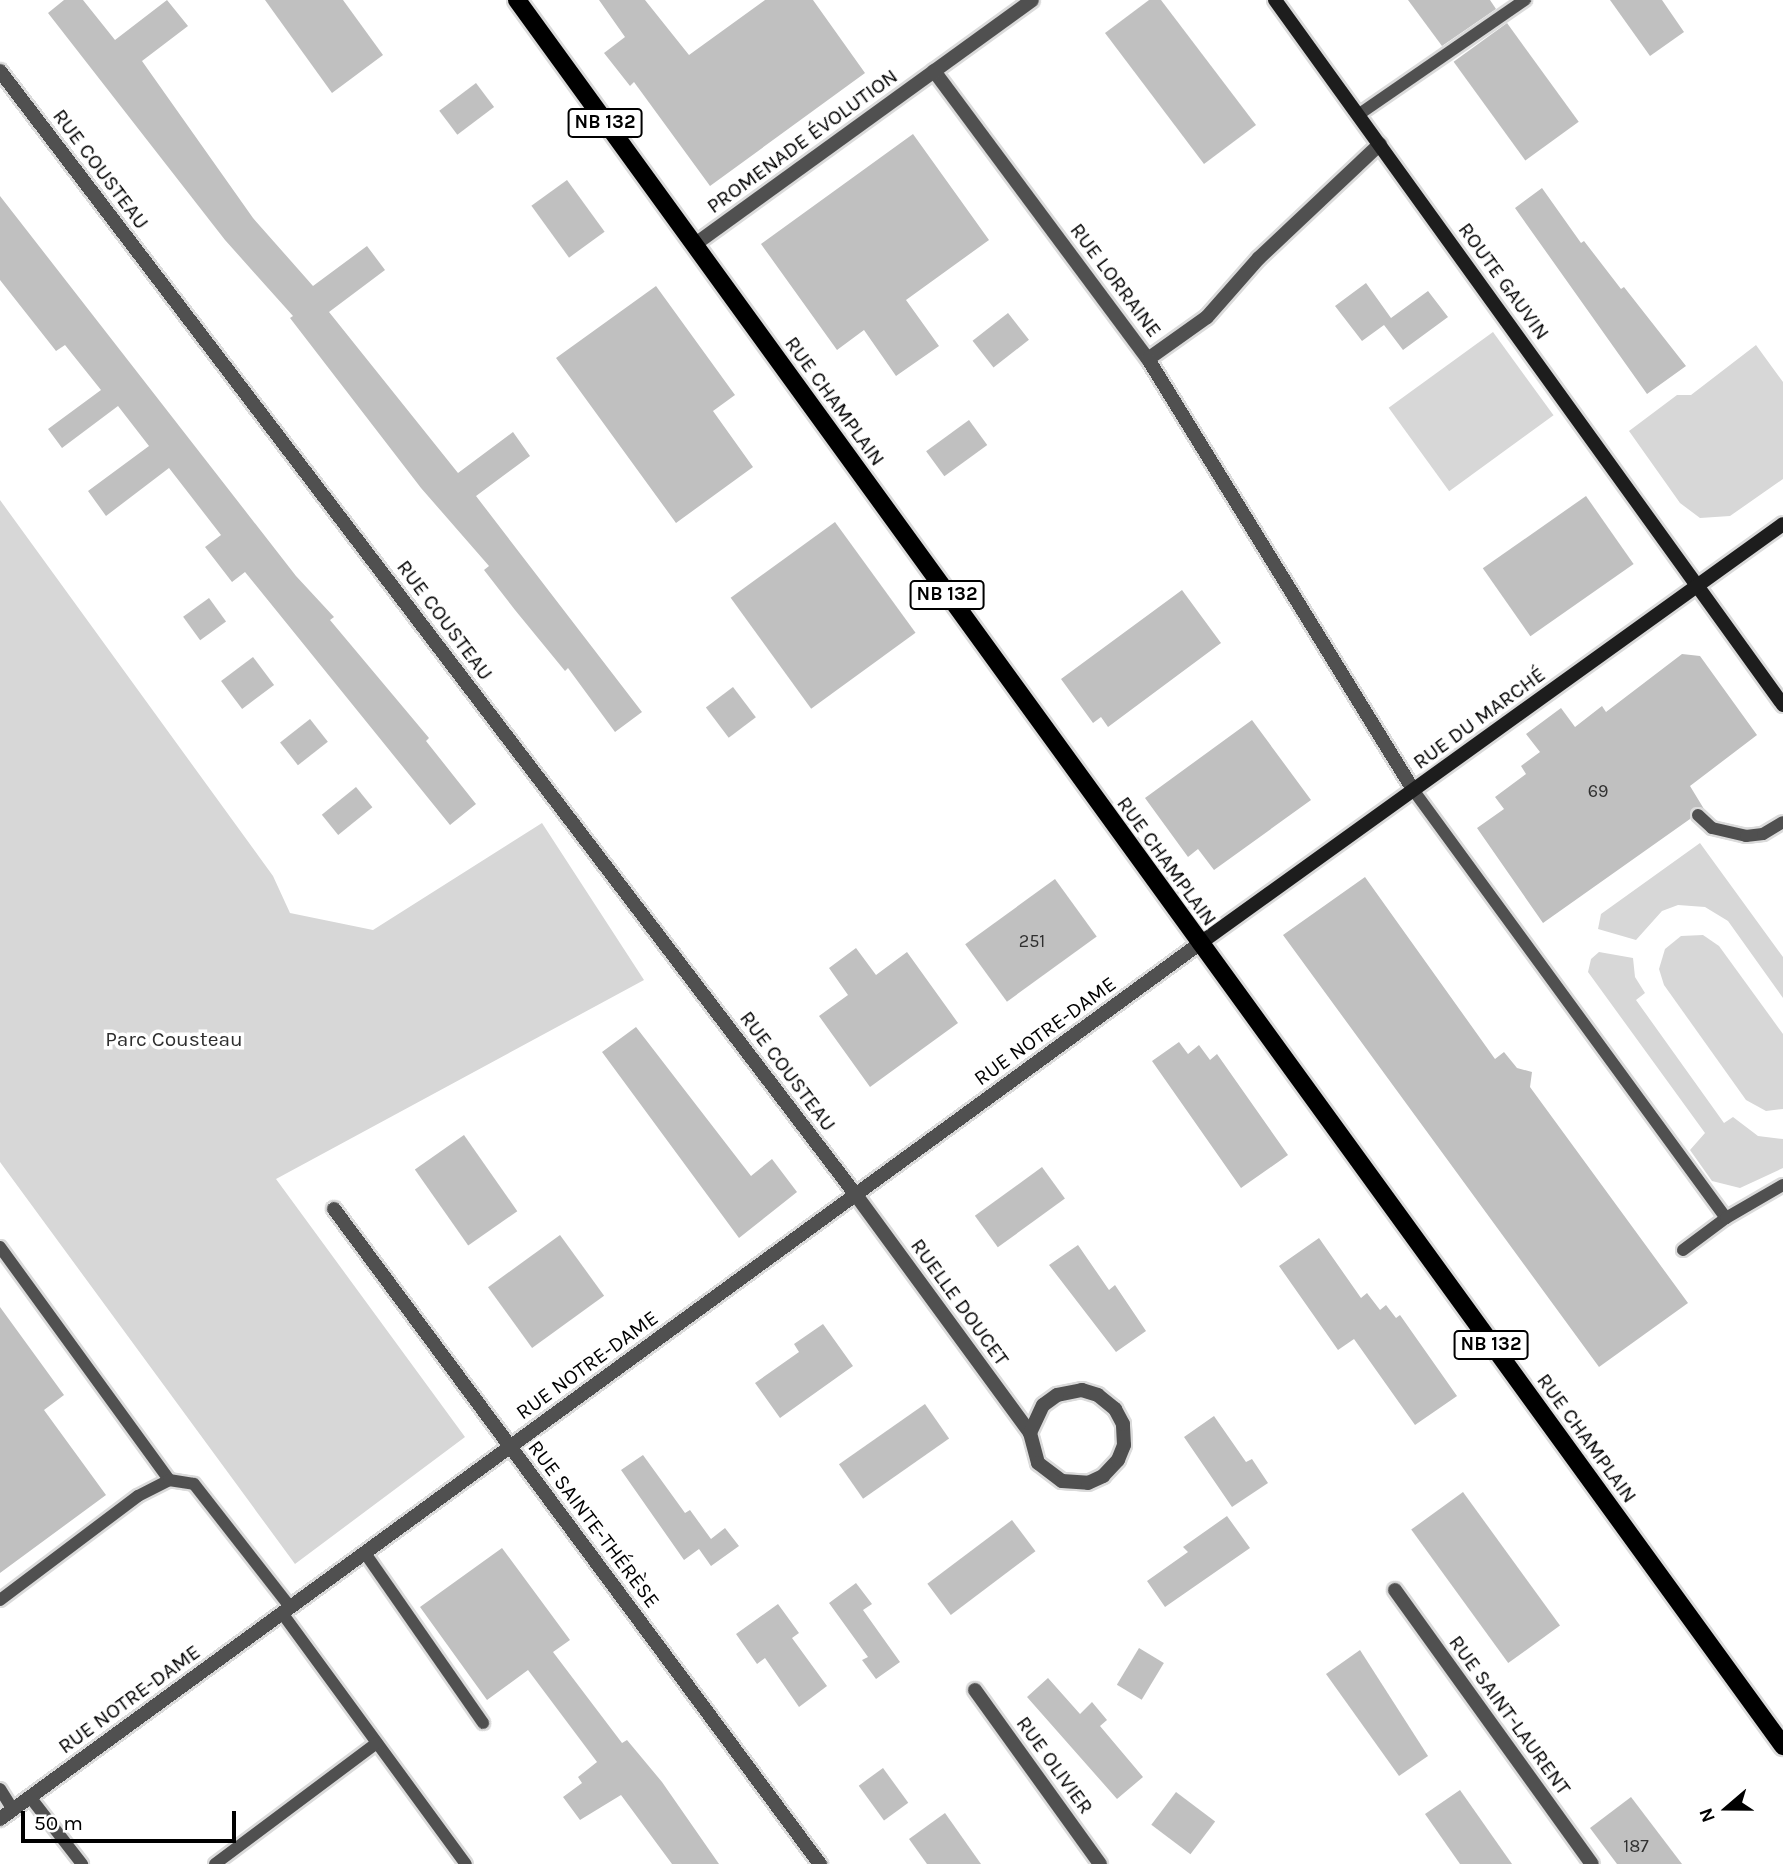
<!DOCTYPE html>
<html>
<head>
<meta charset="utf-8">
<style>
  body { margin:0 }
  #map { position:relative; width:1783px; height:1864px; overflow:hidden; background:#fff; font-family:Karla,sans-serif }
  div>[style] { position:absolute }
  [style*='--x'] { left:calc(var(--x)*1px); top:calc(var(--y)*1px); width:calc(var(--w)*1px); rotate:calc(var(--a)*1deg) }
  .green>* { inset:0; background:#d7d7d7; transform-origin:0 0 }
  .building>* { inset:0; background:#c0c0c0; transform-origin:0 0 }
  .roads { filter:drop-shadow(2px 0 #dbdbdb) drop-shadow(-2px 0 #dbdbdb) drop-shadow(0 2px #dbdbdb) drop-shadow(0 -2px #dbdbdb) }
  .lane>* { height:12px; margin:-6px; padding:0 6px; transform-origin:6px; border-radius:6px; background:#505050 }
  .street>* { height:14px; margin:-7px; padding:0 7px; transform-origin:7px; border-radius:7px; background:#505050 }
  .secondary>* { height:14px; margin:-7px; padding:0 7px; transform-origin:7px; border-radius:7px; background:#1d1d1d }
  .primary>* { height:18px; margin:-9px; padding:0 9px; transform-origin:9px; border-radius:9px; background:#000 }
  span { translate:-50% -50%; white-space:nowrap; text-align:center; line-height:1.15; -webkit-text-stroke:7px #fff; paint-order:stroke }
  .number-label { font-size:18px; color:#303030 }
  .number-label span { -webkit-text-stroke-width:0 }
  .shield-label span { padding:2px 5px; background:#fff; border:2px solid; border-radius:5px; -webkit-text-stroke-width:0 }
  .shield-label { font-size:19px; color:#000; font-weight:700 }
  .street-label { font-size:21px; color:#000 }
  .park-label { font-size:21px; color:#2e2e2e }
  .north { position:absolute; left:1692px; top:1773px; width:70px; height:70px; -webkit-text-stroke:5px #fff; paint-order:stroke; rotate:250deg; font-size:19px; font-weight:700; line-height:28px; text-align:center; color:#000 }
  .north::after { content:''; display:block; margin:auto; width:24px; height:32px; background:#000; clip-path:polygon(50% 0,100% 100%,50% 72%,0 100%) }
  .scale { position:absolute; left:21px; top:1811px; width:215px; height:32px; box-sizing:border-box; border:4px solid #000; border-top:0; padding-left:9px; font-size:21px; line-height:24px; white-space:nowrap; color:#000; -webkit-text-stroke:5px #fff; paint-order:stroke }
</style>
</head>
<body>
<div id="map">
  <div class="green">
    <div style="left:1493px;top:332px;width:103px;height:129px;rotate:54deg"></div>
    <div style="clip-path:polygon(1756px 345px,1783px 382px,1783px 479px,1730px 516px,1700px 518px,1680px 503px,1629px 431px,1677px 395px,1691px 395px)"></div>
    <div style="clip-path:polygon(0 500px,273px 876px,290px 913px,373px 930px,542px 823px,644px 980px,276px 1179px,465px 1437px,295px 1564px,0 1162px)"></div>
    <div style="clip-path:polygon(1700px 843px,1783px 957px,1783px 998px,1728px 921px,1705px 907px,1678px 905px,1662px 911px,1636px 940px,1598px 929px,1601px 914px)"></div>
    <div style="clip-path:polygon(1703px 935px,1719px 946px,1783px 1034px,1783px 1109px,1766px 1111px,1746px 1100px,1664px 985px,1659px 969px,1665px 949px,1681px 936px)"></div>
    <div style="clip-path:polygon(1599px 952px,1633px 958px,1635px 977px,1645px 993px,1636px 1000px,1724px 1123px,1733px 1117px,1758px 1136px,1783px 1139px,1783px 1168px,1740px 1188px,1712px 1181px,1690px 1150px,1705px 1133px,1588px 972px,1591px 959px)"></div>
  </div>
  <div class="building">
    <div style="clip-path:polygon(64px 0,83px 0,115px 40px,167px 0,188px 26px,142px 61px,253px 218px,313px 286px,367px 246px,385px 270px,329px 312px,458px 473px,513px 432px,530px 456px,476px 496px,642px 712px,615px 732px,568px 668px,565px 671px,515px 610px,484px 570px,489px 566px,421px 488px,290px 318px,293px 316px,225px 240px,48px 13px)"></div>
    <div style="clip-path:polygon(265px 0,343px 0,383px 55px,332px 93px)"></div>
    <div style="clip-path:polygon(599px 0,645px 0,689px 55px,765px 0,813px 0,865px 73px,710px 186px,634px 82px,630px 86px,604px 53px,625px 37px)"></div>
    <div style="clip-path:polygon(1149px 0,1161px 0,1256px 125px,1204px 164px,1105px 33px)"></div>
    <div style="clip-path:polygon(1408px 0,1490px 0,1496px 9px,1442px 46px)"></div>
    <div style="clip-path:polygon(1610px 0,1662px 0,1684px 32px,1650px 56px)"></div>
    <div style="left:1507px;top:23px;width:122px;height:66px;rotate:54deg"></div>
    <div style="left:476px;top:83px;width:30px;height:46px;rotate:53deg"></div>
    <div style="clip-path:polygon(913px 134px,989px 240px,906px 300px,939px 346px,896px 376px,864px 330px,837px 350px,761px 244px)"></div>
    <div style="left:567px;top:180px;width:64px;height:44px;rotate:54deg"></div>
    <div style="clip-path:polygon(1542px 188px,1581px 243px,1584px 241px,1621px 289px,1624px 287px,1686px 366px,1647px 394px,1515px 208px)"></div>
    <div style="clip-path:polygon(0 196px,296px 576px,334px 617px,330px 620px,429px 738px,426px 741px,476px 804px,450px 825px,245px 572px,232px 582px,205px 547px,221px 535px,169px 468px,106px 516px,88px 491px,149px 446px,118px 406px,62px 448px,48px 429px,101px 390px,65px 345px,56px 351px,0 280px)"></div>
    <div style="clip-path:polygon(1366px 283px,1391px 318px,1428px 291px,1448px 317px,1403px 350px,1384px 325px,1362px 341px,1335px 306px)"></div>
    <div style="clip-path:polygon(656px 286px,735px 395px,713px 411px,753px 467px,676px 523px,556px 358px)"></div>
    <div style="left:1008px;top:313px;width:34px;height:45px;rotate:52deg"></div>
    <div style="left:969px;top:420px;width:31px;height:53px;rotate:54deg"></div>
    <div style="left:1586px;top:496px;width:83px;height:126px;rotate:55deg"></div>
    <div style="left:835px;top:522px;width:137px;height:129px;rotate:54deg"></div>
    <div style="clip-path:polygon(1182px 590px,1221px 643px,1108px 727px,1101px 717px,1093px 723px,1061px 679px)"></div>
    <div style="left:209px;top:598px;width:29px;height:32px;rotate:54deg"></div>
    <div style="clip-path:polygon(1682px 654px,1700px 656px,1757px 735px,1690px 786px,1704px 809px,1692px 809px,1690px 819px,1543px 923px,1477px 828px,1504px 809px,1495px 797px,1526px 774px,1521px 766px,1540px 752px,1526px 734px,1561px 708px,1575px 727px,1602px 706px,1606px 712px)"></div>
    <div style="left:253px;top:657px;width:35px;height:40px;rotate:53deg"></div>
    <div style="left:733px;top:687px;width:38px;height:34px;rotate:53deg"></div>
    <div style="left:310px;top:719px;width:29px;height:38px;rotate:52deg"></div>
    <div style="clip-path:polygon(1252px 720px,1311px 800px,1214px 870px,1198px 849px,1188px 857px,1145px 798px)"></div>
    <div style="left:356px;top:787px;width:26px;height:44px;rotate:51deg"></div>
    <div style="clip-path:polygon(1365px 877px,1495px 1059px,1504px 1052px,1517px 1068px,1532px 1072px,1530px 1087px,1688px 1303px,1599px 1367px,1283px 935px)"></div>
    <div style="left:1055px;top:879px;width:71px;height:111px;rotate:54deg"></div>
    <div style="clip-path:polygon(856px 948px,876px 975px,907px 952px,958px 1023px,870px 1087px,819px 1016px,848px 995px,829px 968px)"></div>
    <div style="clip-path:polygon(636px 1027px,751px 1176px,772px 1159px,797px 1192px,739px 1238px,602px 1052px)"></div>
    <div style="clip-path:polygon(1179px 1042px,1188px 1054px,1199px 1045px,1210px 1060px,1217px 1054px,1288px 1155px,1241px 1188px,1152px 1061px)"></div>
    <div style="left:464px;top:1135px;width:93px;height:60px;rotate:55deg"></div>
    <div style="left:1042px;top:1167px;width:39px;height:83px;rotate:54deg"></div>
    <div style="left:560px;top:1235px;width:75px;height:89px;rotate:54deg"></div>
    <div style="clip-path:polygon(1319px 1238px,1361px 1298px,1367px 1293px,1380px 1310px,1386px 1305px,1396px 1318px,1400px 1315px,1457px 1396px,1415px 1425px,1354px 1339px,1338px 1350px,1279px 1266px)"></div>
    <div style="clip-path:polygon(1078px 1245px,1109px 1290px,1115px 1285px,1146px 1331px,1116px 1352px,1049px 1265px)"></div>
    <div style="clip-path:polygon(0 1307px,64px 1395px,44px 1410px,106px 1495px,0 1573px)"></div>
    <div style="clip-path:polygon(823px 1324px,853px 1366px,780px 1418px,755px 1383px,799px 1352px,794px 1344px)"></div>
    <div style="left:925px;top:1404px;width:42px;height:105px;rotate:55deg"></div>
    <div style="clip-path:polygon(1214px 1416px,1246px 1462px,1252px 1459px,1268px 1483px,1232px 1507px,1184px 1437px)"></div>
    <div style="clip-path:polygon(643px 1455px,685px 1513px,690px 1510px,711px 1539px,725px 1528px,739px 1546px,711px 1566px,699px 1549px,684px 1560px,621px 1470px)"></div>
    <div style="left:1463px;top:1492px;width:165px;height:64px;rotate:54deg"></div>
    <div style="clip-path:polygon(1227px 1516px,1250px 1548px,1165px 1607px,1147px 1581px,1188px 1552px,1183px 1547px)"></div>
    <div style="left:1012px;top:1520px;width:39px;height:106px;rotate:53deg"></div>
    <div style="clip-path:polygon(502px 1548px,570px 1640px,553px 1652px,622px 1743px,627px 1740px,662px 1782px,719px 1864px,672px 1864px,621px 1795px,580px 1820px,563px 1797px,582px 1783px,578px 1777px,597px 1762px,528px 1670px,487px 1700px,420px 1607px)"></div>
    <div style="clip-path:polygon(856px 1583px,872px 1604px,863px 1610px,900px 1662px,876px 1679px,862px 1660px,868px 1657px,829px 1603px)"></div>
    <div style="clip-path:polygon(778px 1604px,799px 1633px,792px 1638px,827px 1686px,799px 1707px,765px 1658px,757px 1664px,736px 1634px)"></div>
    <div style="left:1139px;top:1648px;width:29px;height:43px;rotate:31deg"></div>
    <div style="clip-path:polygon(1360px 1650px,1428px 1756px,1399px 1776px,1326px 1674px)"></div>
    <div style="clip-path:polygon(1048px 1678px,1080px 1714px,1092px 1702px,1107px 1720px,1100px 1726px,1143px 1777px,1117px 1799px,1027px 1697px)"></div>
    <div style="left:883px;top:1768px;width:43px;height:30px;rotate:54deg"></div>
    <div style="clip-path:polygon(1460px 1790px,1512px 1864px,1460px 1864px,1425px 1814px)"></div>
    <div style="left:1176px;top:1792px;width:49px;height:41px;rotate:37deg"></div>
    <div style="clip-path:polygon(1631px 1797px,1682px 1864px,1617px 1864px,1590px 1828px)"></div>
    <div style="clip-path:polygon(945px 1813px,981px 1864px,927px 1864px,909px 1839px)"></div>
  </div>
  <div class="roads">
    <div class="lane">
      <div style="--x:1358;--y:115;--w:203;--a:-34.6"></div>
      <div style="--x:1414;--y:791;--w:529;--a:53.85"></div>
      <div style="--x:1698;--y:815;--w:19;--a:43"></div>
      <div style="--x:1712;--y:828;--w:35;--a:13"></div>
      <div style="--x:1746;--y:836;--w:17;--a:-7"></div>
      <div style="--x:1763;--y:834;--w:23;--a:-31"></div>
      <div style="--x:0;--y:1247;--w:288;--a:54"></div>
      <div style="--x:1683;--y:1250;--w:54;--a:-36.7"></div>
      <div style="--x:1726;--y:1218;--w:66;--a:-30.1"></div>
      <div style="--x:365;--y:1553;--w:207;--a:55.2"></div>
      <div style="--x:0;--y:1600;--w:173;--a:-37"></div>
      <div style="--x:138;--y:1496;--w:35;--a:-27"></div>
      <div style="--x:169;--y:1480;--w:25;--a:9"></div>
      <div style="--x:194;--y:1484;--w:156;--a:52"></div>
      <div style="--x:282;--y:1613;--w:311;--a:53.8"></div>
      <div style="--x:0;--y:1789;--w:25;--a:58"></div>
      <div style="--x:30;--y:1797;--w:85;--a:52.2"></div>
      <div style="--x:215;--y:1864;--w:202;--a:-36.8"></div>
    </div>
    <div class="street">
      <div style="--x:0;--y:71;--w:1413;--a:52.71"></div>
      <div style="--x:856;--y:1195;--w:295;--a:53.8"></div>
      <div style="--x:1030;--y:1433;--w:31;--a:75"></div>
      <div style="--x:1038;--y:1463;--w:30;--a:37"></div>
      <div style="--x:1062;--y:1481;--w:26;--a:4"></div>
      <div style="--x:1088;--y:1483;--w:17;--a:-25"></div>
      <div style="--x:1103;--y:1476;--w:22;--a:-47"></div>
      <div style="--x:1118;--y:1460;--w:16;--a:-68"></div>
      <div style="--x:1124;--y:1445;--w:21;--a:-93"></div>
      <div style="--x:1123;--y:1424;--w:17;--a:-118"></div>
      <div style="--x:1115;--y:1409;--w:22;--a:-141"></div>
      <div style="--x:1098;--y:1395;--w:17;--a:-163"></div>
      <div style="--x:1082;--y:1390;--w:25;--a:169"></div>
      <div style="--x:1057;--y:1395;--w:17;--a:144"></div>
      <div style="--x:1043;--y:1405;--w:31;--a:115"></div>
      <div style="--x:934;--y:71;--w:359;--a:53.4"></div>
      <div style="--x:1148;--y:359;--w:72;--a:-35.4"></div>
      <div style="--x:1207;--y:317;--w:79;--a:-48.6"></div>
      <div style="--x:1259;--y:258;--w:166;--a:-43.3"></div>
      <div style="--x:694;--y:245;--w:417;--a:-35.9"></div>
      <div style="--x:1148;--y:359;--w:507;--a:58.38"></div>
      <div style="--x:334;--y:1209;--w:816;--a:53.43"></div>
      <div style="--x:1395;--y:1590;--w:337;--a:54.3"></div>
      <div style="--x:975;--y:1690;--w:214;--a:54.3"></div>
      <div style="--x:0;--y:1819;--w:1484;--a:-36.12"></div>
    </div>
    <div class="secondary">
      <div style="--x:1275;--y:0;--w:869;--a:54.22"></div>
      <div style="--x:1199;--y:944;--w:719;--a:-35.72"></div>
    </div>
    <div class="primary">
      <div style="--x:517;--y:0;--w:2157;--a:54.05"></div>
    </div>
  </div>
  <div class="number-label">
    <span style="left:1598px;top:791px">69</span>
    <span style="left:1032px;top:941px">251</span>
    <span style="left:1636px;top:1846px">187</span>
  </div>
  <div class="shield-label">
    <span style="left:605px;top:123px">NB 132</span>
    <span style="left:947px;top:595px">NB 132</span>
    <span style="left:1491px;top:1345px">NB 132</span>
  </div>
  <div class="street-label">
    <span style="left:802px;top:141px;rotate:-36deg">PROMENADE ÉVOLUTION</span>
    <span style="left:101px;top:169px;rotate:53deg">RUE COUSTEAU</span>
    <span style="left:1116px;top:280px;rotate:53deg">RUE LORRAINE</span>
    <span style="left:1504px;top:281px;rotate:54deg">ROUTE GAUVIN</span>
    <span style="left:835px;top:401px;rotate:54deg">RUE CHAMPLAIN</span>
    <span style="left:445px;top:620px;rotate:53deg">RUE COUSTEAU</span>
    <span style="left:1479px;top:718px;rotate:-36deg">RUE DU MARCHÉ</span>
    <span style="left:1167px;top:861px;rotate:54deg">RUE CHAMPLAIN</span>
    <span style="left:1045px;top:1031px;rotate:-36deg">RUE NOTRE-DAME</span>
    <span style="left:788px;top:1071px;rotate:53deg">RUE COUSTEAU</span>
    <span style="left:960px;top:1302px;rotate:54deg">RUELLE DOUCET</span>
    <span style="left:587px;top:1365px;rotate:-36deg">RUE NOTRE-DAME</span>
    <span style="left:1587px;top:1438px;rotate:54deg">RUE CHAMPLAIN</span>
    <span style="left:594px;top:1524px;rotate:53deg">RUE SAINTE-THÉRÈSE</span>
    <span style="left:129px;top:1699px;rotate:-36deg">RUE NOTRE-DAME</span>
    <span style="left:1510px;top:1715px;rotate:54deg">RUE SAINT-LAURENT</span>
    <span style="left:1055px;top:1765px;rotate:54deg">RUE OLIVIER</span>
  </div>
  <div class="park-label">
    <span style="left:174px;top:1039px">Parc Cousteau</span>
  </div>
  <div class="north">N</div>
  <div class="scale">50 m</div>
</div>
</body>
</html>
